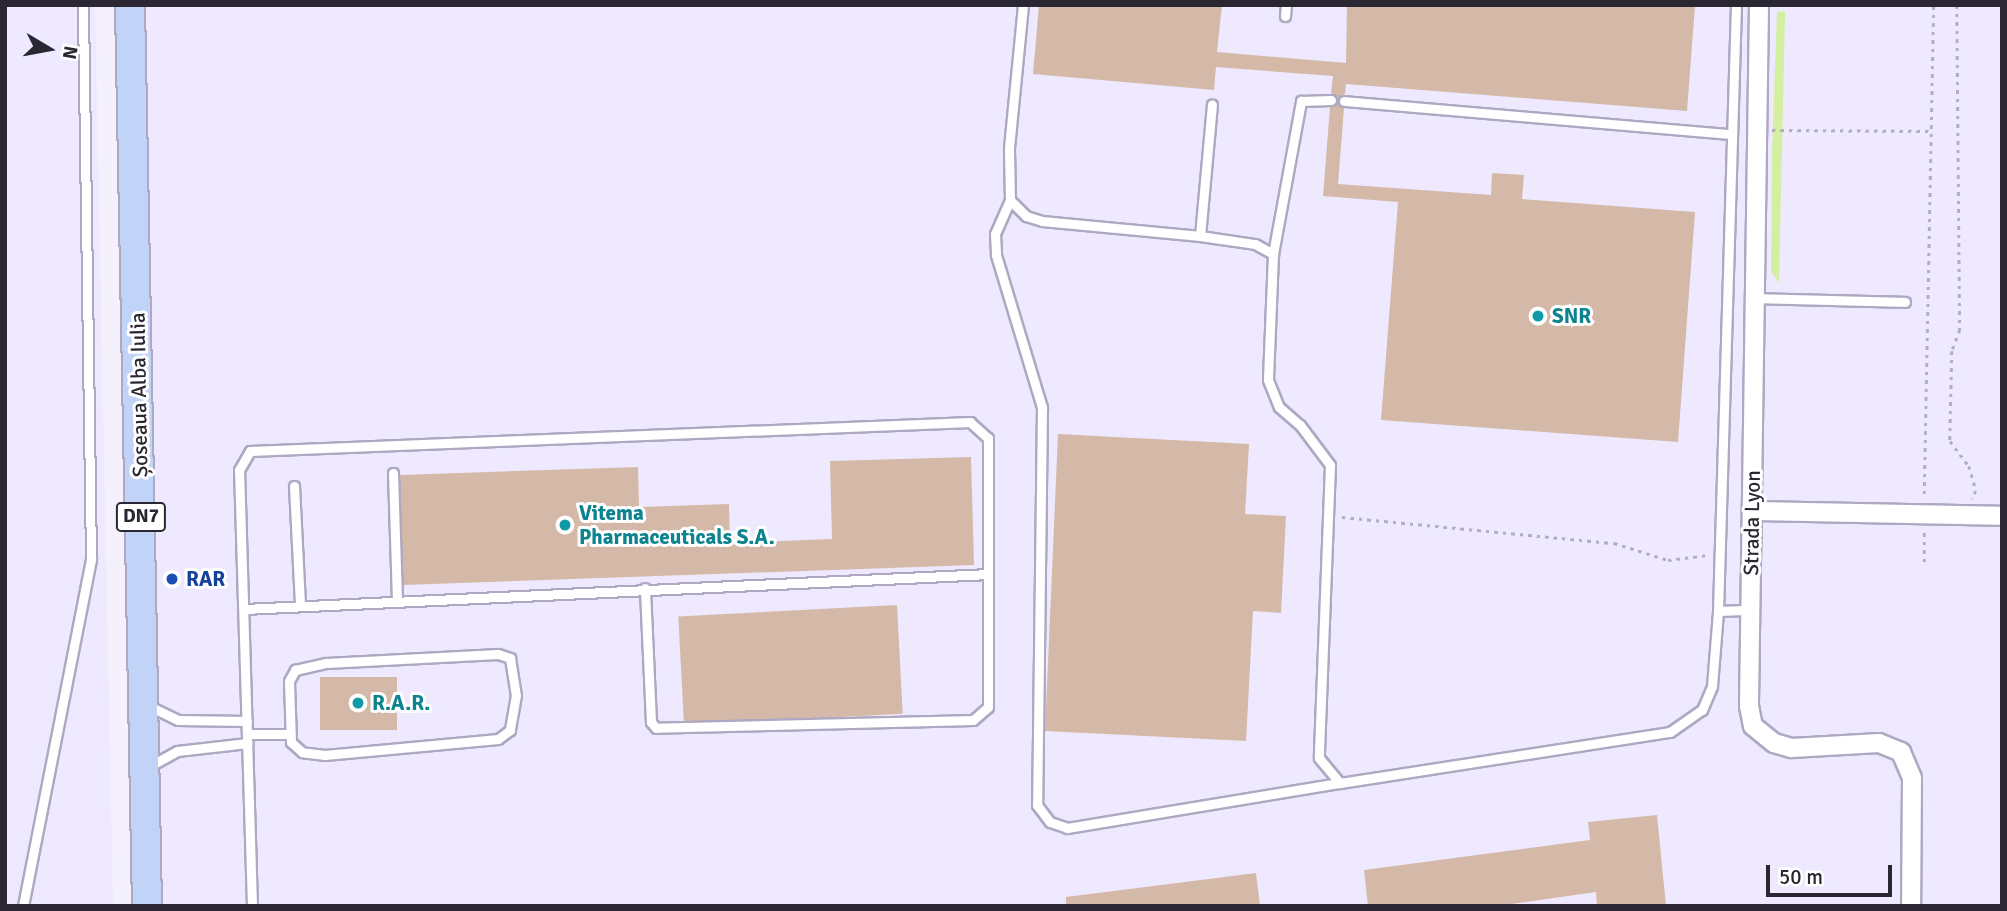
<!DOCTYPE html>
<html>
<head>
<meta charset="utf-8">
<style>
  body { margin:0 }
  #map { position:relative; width:2007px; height:911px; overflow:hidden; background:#f4f1fd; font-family:Signika,sans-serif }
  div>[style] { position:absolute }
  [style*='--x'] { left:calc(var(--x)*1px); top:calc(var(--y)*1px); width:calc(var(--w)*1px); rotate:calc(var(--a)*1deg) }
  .built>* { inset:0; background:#eee9fe; transform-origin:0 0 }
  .green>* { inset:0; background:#d5efa0 }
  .building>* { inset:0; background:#d4b9a8; transform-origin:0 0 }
  .path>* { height:2.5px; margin-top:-1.25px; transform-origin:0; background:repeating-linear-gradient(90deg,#b2afbb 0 3.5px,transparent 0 8.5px) }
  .roads { filter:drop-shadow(2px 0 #aea8c2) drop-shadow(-2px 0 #aea8c2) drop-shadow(0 2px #aea8c2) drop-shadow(0 -2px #aea8c2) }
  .lane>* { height:9px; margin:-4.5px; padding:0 4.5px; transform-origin:4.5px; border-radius:4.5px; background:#fff }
  .street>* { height:18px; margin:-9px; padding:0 9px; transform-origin:9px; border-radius:9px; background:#fff }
  .primary>* { height:28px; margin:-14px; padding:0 14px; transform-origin:14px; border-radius:14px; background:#c2d3f8 }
  .dots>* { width:19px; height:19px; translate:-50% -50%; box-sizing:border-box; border:4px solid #fff; border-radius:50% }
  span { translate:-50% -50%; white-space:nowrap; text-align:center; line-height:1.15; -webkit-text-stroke:6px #fff; paint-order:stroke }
  .shield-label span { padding:2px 5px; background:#fff; border:2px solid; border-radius:5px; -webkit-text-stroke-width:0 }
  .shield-label { font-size:19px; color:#2a2732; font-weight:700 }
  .culture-label { font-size:21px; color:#0d838f; font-weight:700 }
  .left { translate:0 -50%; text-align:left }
  .street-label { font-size:21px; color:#2a2732 }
  .transit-label { font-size:21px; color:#164399; font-weight:700 }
  .frame { position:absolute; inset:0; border:7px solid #2a2732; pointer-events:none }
  .north { position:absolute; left:14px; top:14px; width:70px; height:70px; -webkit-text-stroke:5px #fff; paint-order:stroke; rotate:100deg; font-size:19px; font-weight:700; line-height:28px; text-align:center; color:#2a2732 }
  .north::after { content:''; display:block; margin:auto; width:24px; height:32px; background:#2a2732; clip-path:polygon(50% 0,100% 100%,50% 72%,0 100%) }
  .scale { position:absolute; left:1766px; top:865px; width:126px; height:32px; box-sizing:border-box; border:4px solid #2a2732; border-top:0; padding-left:9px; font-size:21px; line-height:24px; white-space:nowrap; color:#2a2732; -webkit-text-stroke:5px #fff; paint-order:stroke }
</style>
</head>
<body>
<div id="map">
  <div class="built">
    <div style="clip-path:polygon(5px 5px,95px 5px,113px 906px,5px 906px)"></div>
    <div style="left:136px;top:5px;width:1866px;height:901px"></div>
  </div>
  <div class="green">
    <div style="clip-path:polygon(1785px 11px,1785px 14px,1779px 283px,1771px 271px,1772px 154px,1777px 12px)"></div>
  </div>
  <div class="building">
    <div style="clip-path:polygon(1039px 5px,1222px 5px,1217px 52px,1346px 63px,1347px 5px,1695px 5px,1687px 111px,1346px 84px,1345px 94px,1338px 98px,1331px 93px,1333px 76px,1216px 67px,1214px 90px,1033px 74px)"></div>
    <div style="clip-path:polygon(1337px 103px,1344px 108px,1338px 184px,1491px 195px,1492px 173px,1524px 175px,1522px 199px,1695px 212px,1678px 442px,1381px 420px,1398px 202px,1323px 196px,1330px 107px)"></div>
    <div style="clip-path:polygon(1058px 434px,1249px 444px,1245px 514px,1286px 516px,1281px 613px,1253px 611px,1246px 741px,1045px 731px)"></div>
    <div style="clip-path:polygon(971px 457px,974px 565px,403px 585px,400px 475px,638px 467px,639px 507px,729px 504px,730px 543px,832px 539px,830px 461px)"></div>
    <div style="left:897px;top:605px;width:109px;height:219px;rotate:87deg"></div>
    <div style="left:320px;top:677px;width:77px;height:53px"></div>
    <div style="clip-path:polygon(1657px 815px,1666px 906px,1597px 906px,1596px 892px,1497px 906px,1368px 906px,1364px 870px,1590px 840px,1588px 822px)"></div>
    <div style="clip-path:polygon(1256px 873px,1260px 906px,1066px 906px,1066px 897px)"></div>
  </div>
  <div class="path">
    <div style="--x:1957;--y:5;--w:325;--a:89.5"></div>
    <div style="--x:1960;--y:330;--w:22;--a:111"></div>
    <div style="--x:1952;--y:351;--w:90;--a:91.3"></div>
    <div style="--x:1950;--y:441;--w:31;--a:53"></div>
    <div style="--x:1969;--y:466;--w:26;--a:74"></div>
    <div style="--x:1976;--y:491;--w:9;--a:117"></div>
    <div style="--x:1772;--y:130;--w:158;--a:0.4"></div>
    <div style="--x:1924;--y:494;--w:489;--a:-88.9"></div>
    <div style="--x:1342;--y:517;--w:273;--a:5.5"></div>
    <div style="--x:1614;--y:543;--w:57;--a:17.5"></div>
    <div style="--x:1668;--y:560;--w:38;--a:-7"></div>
    <div style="--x:1924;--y:562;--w:31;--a:-90"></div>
  </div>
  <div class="roads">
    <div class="lane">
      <div style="--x:1023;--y:5;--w:145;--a:95.6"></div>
      <div style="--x:1009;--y:149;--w:51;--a:88.9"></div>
      <div style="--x:1010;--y:200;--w:23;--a:45"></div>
      <div style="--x:1026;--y:216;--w:17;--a:17"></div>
      <div style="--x:1042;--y:221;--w:159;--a:5.4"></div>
      <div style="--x:1200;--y:236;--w:56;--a:8.3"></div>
      <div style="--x:1255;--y:244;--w:21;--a:29"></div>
      <div style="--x:1273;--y:254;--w:126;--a:92.3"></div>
      <div style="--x:1268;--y:380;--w:29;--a:68"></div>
      <div style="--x:1279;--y:407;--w:28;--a:41"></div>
      <div style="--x:1300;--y:425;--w:50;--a:53.1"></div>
      <div style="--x:1330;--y:465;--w:293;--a:92.2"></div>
      <div style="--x:1319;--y:758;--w:33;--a:50"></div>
      <div style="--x:1340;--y:783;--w:334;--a:-8.8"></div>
      <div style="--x:1670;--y:732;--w:39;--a:-35"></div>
      <div style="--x:1702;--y:710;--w:26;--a:-67"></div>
      <div style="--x:1712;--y:686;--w:75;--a:-85.4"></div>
      <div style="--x:1718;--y:611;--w:33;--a:-2"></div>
      <div style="--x:1285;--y:16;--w:11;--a:-85"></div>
      <div style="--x:1344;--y:101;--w:389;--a:4.9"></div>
      <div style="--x:1010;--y:200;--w:37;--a:114"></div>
      <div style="--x:995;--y:234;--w:21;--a:87"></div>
      <div style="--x:996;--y:255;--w:159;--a:73.2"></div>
      <div style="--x:1042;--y:407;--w:398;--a:90.7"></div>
      <div style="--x:1037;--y:805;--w:21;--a:53"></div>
      <div style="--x:1050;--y:822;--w:18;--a:19"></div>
      <div style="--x:1067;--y:828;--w:277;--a:-9.4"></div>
      <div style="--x:1200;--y:236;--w:132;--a:-84.8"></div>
      <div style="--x:1273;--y:254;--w:156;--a:-79.6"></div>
      <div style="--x:1301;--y:101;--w:30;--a:-2"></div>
      <div style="--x:1755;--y:298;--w:150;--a:1.5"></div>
      <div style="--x:393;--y:473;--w:128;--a:88.2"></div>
      <div style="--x:294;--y:486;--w:120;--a:87.1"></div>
      <div style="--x:244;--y:609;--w:745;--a:-2.69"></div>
      <div style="--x:1718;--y:611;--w:606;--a:-88.3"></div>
      <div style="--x:498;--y:654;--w:13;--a:18"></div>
      <div style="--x:510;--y:658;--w:37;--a:81"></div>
      <div style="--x:516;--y:695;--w:36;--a:100"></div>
      <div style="--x:510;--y:730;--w:15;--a:143"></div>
      <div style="--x:498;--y:739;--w:174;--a:174.7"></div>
      <div style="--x:325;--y:755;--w:23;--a:-173"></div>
      <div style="--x:302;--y:752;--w:15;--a:-138"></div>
      <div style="--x:291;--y:742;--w:61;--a:-91.9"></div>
      <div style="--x:289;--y:681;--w:13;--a:-61"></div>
      <div style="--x:295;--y:670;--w:32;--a:-13"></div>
      <div style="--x:326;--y:663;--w:172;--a:-3"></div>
      <div style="--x:147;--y:705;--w:34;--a:26"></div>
      <div style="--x:178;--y:720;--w:69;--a:0.8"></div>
      <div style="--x:248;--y:734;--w:41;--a:0"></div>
      <div style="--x:150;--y:766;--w:31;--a:-29"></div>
      <div style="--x:177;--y:751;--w:71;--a:-6.4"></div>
      <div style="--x:23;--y:906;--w:353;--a:-78.9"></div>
      <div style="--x:91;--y:560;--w:555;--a:-90.83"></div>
      <div style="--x:252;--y:906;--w:436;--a:-91.7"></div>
      <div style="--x:239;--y:470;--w:22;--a:-60"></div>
      <div style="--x:250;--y:451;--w:721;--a:-2.31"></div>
      <div style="--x:970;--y:422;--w:24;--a:42"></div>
      <div style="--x:988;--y:438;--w:269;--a:90"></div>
      <div style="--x:988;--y:707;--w:20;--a:139"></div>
      <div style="--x:973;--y:720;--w:317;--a:178.6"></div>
      <div style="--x:656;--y:728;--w:8;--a:-130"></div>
      <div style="--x:651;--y:722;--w:134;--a:-92.6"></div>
    </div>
    <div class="street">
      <div style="--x:1759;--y:5;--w:701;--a:90.82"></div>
      <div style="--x:1749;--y:706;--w:20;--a:79"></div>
      <div style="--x:1753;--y:726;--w:27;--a:39"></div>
      <div style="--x:1774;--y:743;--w:19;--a:16"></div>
      <div style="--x:1792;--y:748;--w:87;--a:-3.3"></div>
      <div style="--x:1879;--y:743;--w:24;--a:22"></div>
      <div style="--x:1901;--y:752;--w:28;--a:67"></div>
      <div style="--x:1912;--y:778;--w:128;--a:90.4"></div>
      <div style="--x:1752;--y:511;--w:250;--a:1.1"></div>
    </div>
    <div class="primary">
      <div style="--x:130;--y:5;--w:901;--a:88.92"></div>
    </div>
  </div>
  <div class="dots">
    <div style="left:1538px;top:316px;background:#0f9aa8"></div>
    <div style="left:565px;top:525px;background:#0f9aa8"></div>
    <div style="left:172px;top:579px;background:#1a4fb4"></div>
    <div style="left:358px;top:703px;background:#0f9aa8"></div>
  </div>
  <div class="shield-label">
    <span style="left:141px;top:517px">DN7</span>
  </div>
  <div class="culture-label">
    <span class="left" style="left:1552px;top:316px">SNR</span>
    <span class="left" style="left:579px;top:525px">Vitema<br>Pharmaceuticals S.A.</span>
    <span class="left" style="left:372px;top:703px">R.A.R.</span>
  </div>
  <div class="street-label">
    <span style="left:139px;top:395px;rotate:-91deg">Șoseaua Alba Iulia</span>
    <span style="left:1752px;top:523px;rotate:-89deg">Strada Lyon</span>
  </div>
  <div class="transit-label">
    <span class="left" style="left:186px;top:579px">RAR</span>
  </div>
  <div class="frame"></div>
  <div class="north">N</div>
  <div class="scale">50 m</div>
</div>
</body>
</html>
